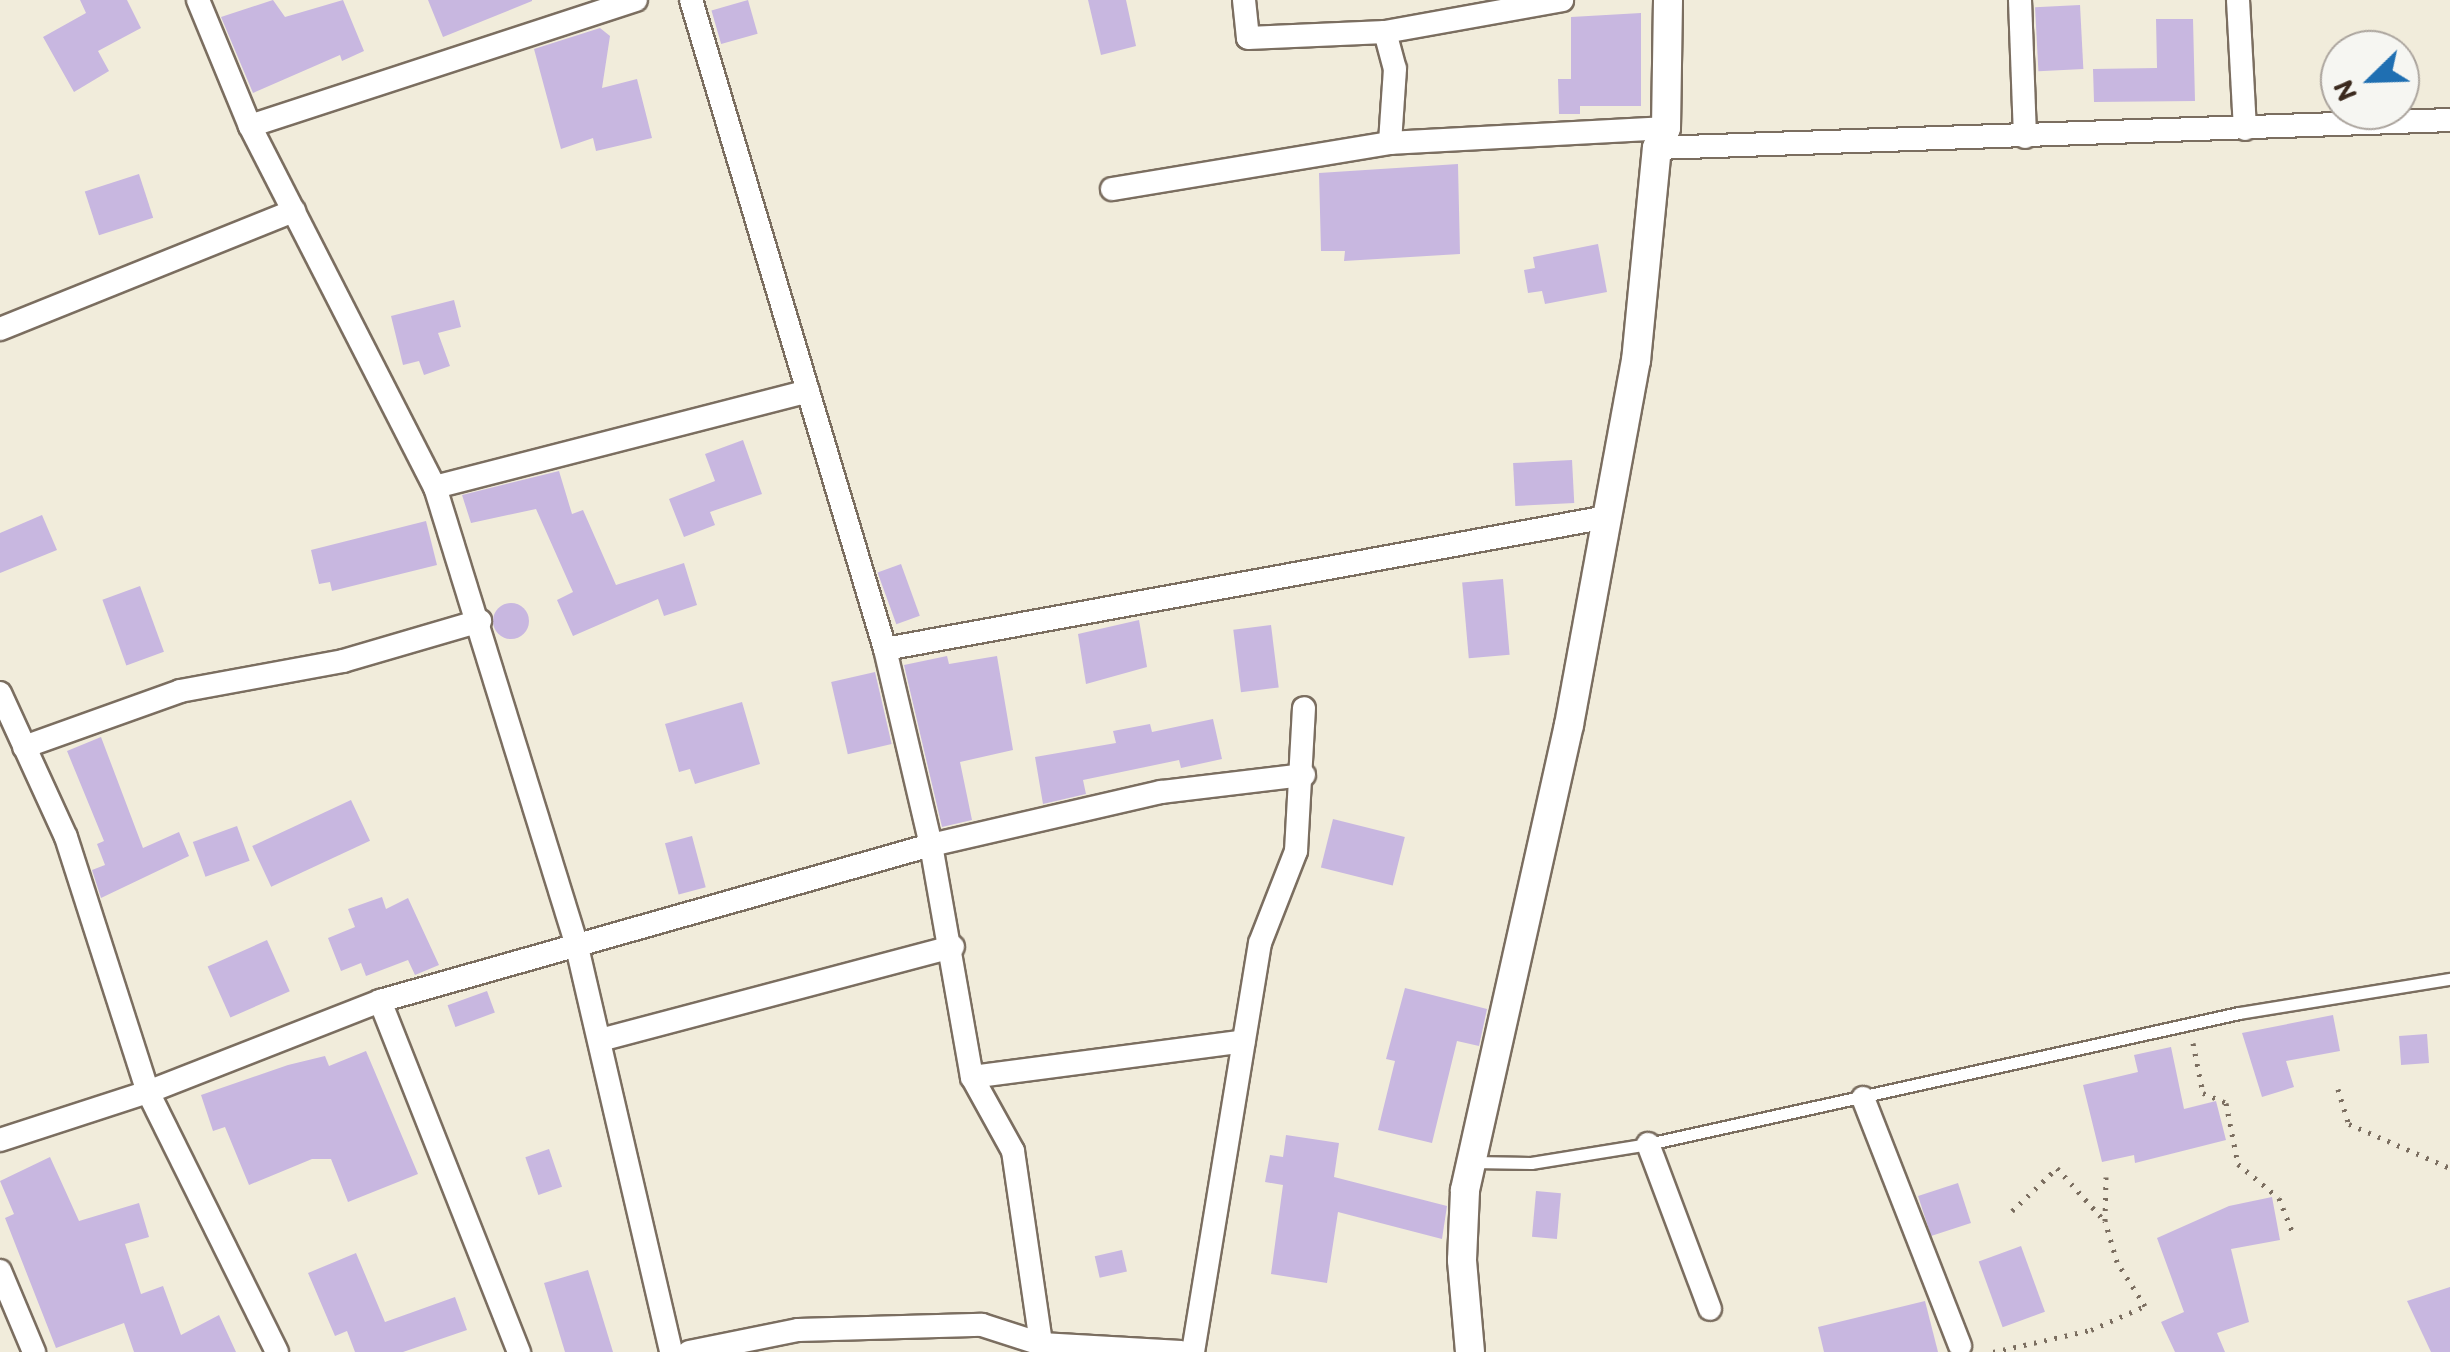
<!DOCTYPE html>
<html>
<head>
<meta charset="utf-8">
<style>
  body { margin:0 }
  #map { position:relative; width:2450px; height:1352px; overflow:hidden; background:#f1ecdb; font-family:Itim,sans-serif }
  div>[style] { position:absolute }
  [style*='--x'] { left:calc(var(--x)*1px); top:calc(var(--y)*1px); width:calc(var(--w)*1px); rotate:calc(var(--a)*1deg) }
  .building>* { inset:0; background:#c8b7e0; transform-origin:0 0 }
  .round { border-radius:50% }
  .path>* { height:5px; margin-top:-2.5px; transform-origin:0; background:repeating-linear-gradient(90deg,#7b6e60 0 2.5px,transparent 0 10.5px) }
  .roads { filter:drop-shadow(2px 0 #7b6e60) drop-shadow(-2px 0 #7b6e60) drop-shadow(0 2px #7b6e60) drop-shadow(0 -2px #7b6e60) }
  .service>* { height:11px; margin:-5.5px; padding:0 5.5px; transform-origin:5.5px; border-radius:5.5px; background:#fff }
  .minor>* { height:22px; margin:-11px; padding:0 11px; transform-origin:11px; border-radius:11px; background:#fff }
  .tertiary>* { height:28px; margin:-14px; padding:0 14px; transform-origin:14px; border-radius:14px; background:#fff }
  span { translate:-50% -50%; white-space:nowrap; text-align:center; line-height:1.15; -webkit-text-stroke:8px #f6f6f2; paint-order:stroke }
  .north { position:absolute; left:2320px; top:30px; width:100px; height:100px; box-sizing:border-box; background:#f6f6f2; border:2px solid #aba49d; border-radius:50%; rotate:247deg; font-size:28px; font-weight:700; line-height:40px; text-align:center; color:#3b2a1e }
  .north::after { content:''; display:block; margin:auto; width:35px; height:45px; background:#1f6fb2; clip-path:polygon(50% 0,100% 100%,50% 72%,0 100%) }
</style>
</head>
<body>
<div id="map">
  <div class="building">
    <div style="clip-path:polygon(80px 0,127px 0,141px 28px,98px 51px,109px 71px,74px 92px,43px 37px,86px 13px)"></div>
    <div style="clip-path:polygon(273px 0,285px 17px,343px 0,364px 51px,342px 61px,340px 55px,253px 93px,221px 17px)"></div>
    <div style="clip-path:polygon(428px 0,532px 0,532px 1px,443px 37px)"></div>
    <div style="left:748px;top:0;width:35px;height:38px;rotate:74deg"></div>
    <div style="clip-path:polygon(1088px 0,1126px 0,1136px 46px,1101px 55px)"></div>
    <div style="left:2080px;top:5px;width:64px;height:45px;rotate:87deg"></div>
    <div style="clip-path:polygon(1641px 13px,1641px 106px,1580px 106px,1580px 114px,1559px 114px,1558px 79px,1571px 79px,1571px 17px)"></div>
    <div style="clip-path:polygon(2156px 19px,2193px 19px,2195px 101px,2094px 102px,2093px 69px,2157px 68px)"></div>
    <div style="clip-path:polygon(600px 28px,610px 36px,602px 88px,637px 79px,652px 138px,596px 151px,593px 138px,561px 149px,534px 49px)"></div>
    <div style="clip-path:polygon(1458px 164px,1460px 254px,1344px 261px,1345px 251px,1321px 251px,1319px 173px)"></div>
    <div style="left:139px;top:174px;width:46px;height:57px;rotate:72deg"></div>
    <div style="clip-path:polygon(1598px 244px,1607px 292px,1545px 304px,1542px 291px,1528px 293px,1524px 270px,1535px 268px,1533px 257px)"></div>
    <div style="clip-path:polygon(454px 300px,461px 327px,438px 333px,450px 366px,424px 375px,419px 361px,403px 365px,391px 316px)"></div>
    <div style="clip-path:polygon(743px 440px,762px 494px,710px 512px,715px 525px,684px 537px,669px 499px,715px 481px,705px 454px)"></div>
    <div style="left:1572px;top:460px;width:43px;height:59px;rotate:87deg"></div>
    <div style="clip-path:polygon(559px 471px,572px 514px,583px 510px,616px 585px,684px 563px,697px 605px,664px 616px,658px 599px,573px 636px,557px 600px,573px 592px,536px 509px,471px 523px,462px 495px)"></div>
    <div style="clip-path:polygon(42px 515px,57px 550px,0 573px,0 533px)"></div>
    <div style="clip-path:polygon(426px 521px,437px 565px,332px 591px,330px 582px,319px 584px,311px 550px)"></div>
    <div style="left:901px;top:564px;width:55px;height:25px;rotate:70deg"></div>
    <div style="left:1503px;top:579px;width:76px;height:41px;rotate:85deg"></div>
    <div style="left:140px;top:586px;width:70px;height:40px;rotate:70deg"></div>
    <div class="round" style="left:493px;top:603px;width:36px;height:36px"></div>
    <div style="clip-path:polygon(1139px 620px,1147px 667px,1086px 684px,1078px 634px)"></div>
    <div style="left:1271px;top:625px;width:63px;height:38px;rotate:83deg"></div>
    <div style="clip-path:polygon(947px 656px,949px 664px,997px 656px,1013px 750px,960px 762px,972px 820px,942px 827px,904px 665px)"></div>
    <div style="left:875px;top:672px;width:74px;height:45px;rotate:77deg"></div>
    <div style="clip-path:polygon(742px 702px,760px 764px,695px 784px,690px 769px,679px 772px,665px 724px)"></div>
    <div style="clip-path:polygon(1213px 719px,1222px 759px,1181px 768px,1179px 760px,1083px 780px,1086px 794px,1043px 804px,1035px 757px,1116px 743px,1113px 731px,1150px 724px,1152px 732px)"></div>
    <div style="clip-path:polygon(101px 737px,143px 848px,179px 832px,189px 856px,101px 898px,92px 870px,105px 865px,97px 844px,104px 841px,67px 751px)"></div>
    <div style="left:351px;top:800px;width:45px;height:109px;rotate:65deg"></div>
    <div style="left:1333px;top:819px;width:74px;height:50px;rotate:14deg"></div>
    <div style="left:237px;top:826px;width:37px;height:47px;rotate:70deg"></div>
    <div style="left:692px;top:836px;width:53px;height:28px;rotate:75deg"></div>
    <div style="clip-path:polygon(382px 897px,386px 909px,408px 898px,439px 965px,415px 975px,408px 960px,366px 976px,361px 963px,341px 971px,328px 938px,355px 927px,348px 909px)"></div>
    <div style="left:267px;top:940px;width:56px;height:65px;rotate:66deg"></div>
    <div style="clip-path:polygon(1405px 988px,1487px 1009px,1479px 1046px,1457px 1041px,1432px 1143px,1378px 1130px,1395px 1061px,1386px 1059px)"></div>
    <div style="left:487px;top:991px;width:23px;height:42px;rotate:70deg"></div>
    <div style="clip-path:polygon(2333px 1015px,2340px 1051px,2286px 1061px,2294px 1087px,2262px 1097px,2242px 1033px)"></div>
    <div style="left:2427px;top:1034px;width:29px;height:28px;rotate:86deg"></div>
    <div style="clip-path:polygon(2171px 1047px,2184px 1109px,2216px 1101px,2226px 1140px,2135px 1163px,2134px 1155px,2102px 1162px,2083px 1085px,2138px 1072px,2134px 1055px)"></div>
    <div style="clip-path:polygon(366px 1051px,418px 1174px,348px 1202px,331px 1159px,312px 1159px,249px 1185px,225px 1127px,213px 1131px,201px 1095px,288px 1065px,325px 1056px,329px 1066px)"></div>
    <div style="clip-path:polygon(1286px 1135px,1339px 1143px,1334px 1177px,1447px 1206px,1442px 1239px,1338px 1212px,1327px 1283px,1271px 1274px,1283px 1185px,1265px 1182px,1270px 1155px,1283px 1157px)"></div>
    <div style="left:549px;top:1149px;width:40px;height:25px;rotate:71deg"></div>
    <div style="clip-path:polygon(50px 1157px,79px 1221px,139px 1203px,149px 1237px,125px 1244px,141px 1294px,163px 1286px,181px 1335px,219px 1315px,236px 1352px,134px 1352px,124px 1323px,56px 1348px,5px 1218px,14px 1214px,0 1181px)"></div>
    <div style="left:1958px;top:1183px;width:42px;height:42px;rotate:72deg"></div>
    <div style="left:1536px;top:1191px;width:25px;height:46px;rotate:5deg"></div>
    <div style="clip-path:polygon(2272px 1197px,2280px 1240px,2231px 1249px,2249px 1322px,2217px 1333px,2225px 1352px,2175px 1352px,2161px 1322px,2184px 1312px,2157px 1238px,2229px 1206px)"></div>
    <div style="left:2021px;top:1246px;width:70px;height:45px;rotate:70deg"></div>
    <div style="left:1122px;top:1250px;width:22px;height:28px;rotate:77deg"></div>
    <div style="clip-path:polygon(356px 1253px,385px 1322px,455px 1297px,467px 1330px,403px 1352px,355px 1352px,347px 1331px,335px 1336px,308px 1273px)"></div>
    <div style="clip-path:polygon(588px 1270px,613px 1352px,565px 1352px,544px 1283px)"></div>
    <div style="clip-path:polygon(2450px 1287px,2450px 1352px,2431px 1352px,2407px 1301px)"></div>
    <div style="clip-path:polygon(1925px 1301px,1938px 1352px,1824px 1352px,1818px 1327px)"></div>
  </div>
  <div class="path">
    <div style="--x:2193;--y:1043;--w:51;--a:78.7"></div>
    <div style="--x:2203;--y:1093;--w:25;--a:23"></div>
    <div style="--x:2226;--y:1103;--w:62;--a:78.9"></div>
    <div style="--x:2238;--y:1164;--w:53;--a:39.7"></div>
    <div style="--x:2279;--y:1198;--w:41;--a:68.5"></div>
    <div style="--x:2338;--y:1089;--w:37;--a:73"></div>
    <div style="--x:2349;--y:1124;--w:110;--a:23.5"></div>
    <div style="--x:2012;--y:1211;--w:62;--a:-43.7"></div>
    <div style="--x:2057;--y:1168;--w:69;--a:48"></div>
    <div style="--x:1993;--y:1352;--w:100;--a:-12.7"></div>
    <div style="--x:2091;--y:1330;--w:59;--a:-24"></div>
    <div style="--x:2145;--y:1306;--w:52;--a:-122.5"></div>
    <div style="--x:2117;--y:1262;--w:43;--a:-106.3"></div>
    <div style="--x:2105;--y:1221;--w:44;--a:-88.7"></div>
  </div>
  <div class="roads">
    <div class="service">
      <div style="--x:1473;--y:1162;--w:58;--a:1"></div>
      <div style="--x:1531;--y:1163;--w:119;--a:-9.2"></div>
      <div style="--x:1648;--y:1144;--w:605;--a:-12.5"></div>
      <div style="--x:2239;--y:1013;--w:214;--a:-9.2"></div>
    </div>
    <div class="minor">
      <div style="--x:198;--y:0;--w:136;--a:67.6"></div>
      <div style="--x:250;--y:126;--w:406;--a:62.9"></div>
      <div style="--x:435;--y:487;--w:481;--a:72.8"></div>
      <div style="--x:577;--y:947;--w:416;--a:76.9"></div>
      <div style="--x:691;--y:0;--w:677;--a:73.36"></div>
      <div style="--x:885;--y:649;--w:201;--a:76.8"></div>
      <div style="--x:931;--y:845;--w:236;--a:-13"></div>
      <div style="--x:1161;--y:792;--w:144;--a:-6.8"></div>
      <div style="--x:1244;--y:0;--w:38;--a:84"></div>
      <div style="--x:1248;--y:38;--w:137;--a:-2.5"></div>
      <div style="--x:1385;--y:32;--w:180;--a:-10.2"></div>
      <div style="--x:2020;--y:0;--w:137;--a:87.9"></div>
      <div style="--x:2238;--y:0;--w:129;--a:86.9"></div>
      <div style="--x:1385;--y:32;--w:38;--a:75"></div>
      <div style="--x:1395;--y:69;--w:74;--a:93.9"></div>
      <div style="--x:250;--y:126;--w:406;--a:-18.1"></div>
      <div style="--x:1657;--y:148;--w:793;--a:-2.02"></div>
      <div style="--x:1112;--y:189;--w:282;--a:-9.4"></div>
      <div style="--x:1390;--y:143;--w:276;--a:-3.1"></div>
      <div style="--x:0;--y:329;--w:317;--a:-21.9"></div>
      <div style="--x:435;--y:487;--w:385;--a:-14.4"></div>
      <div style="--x:885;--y:649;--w:734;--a:-10.36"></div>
      <div style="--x:0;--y:693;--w:158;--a:65.4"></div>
      <div style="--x:66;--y:837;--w:268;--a:72.2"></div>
      <div style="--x:148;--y:1092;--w:290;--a:63.6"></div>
      <div style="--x:24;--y:747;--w:166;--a:-19.7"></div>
      <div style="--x:180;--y:691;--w:166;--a:-10.4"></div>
      <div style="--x:343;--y:661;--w:143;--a:-16.3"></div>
      <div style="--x:380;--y:1001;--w:378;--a:68.4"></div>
      <div style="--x:600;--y:1040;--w:365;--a:-14.8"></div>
      <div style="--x:972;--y:1077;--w:274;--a:-7.5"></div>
      <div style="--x:1863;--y:1098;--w:266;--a:68.6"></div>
      <div style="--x:0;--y:1140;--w:156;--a:-18"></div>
      <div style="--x:148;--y:1092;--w:249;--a:-21.4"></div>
      <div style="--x:380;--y:1001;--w:573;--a:-15.81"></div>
      <div style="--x:931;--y:845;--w:236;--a:80"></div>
      <div style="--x:972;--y:1077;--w:85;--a:61"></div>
      <div style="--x:1013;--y:1151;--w:195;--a:81.7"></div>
      <div style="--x:1648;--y:1144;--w:176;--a:69.4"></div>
      <div style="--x:0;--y:1271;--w:88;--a:67.2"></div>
      <div style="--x:689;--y:1352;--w:111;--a:-11.4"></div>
      <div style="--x:798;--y:1330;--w:184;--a:-1.6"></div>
      <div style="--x:982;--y:1325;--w:62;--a:17.9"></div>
      <div style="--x:1041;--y:1344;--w:140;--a:3.3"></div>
      <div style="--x:1193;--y:1352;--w:414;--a:-80.7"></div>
      <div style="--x:1260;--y:943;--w:99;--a:-68.6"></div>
      <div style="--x:1296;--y:851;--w:143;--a:-86.8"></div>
    </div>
    <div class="tertiary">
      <div style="--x:1470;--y:1352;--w:92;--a:-95"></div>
      <div style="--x:1462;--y:1260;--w:70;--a:-87.5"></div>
      <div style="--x:1465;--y:1190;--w:476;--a:-77.4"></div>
      <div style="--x:1569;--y:725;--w:370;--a:-79.6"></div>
      <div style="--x:1636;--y:361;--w:214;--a:-84.4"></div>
      <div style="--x:1657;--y:148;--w:22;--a:-66"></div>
      <div style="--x:1666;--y:128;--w:128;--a:-89.1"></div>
    </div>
  </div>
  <div class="north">N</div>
</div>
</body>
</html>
